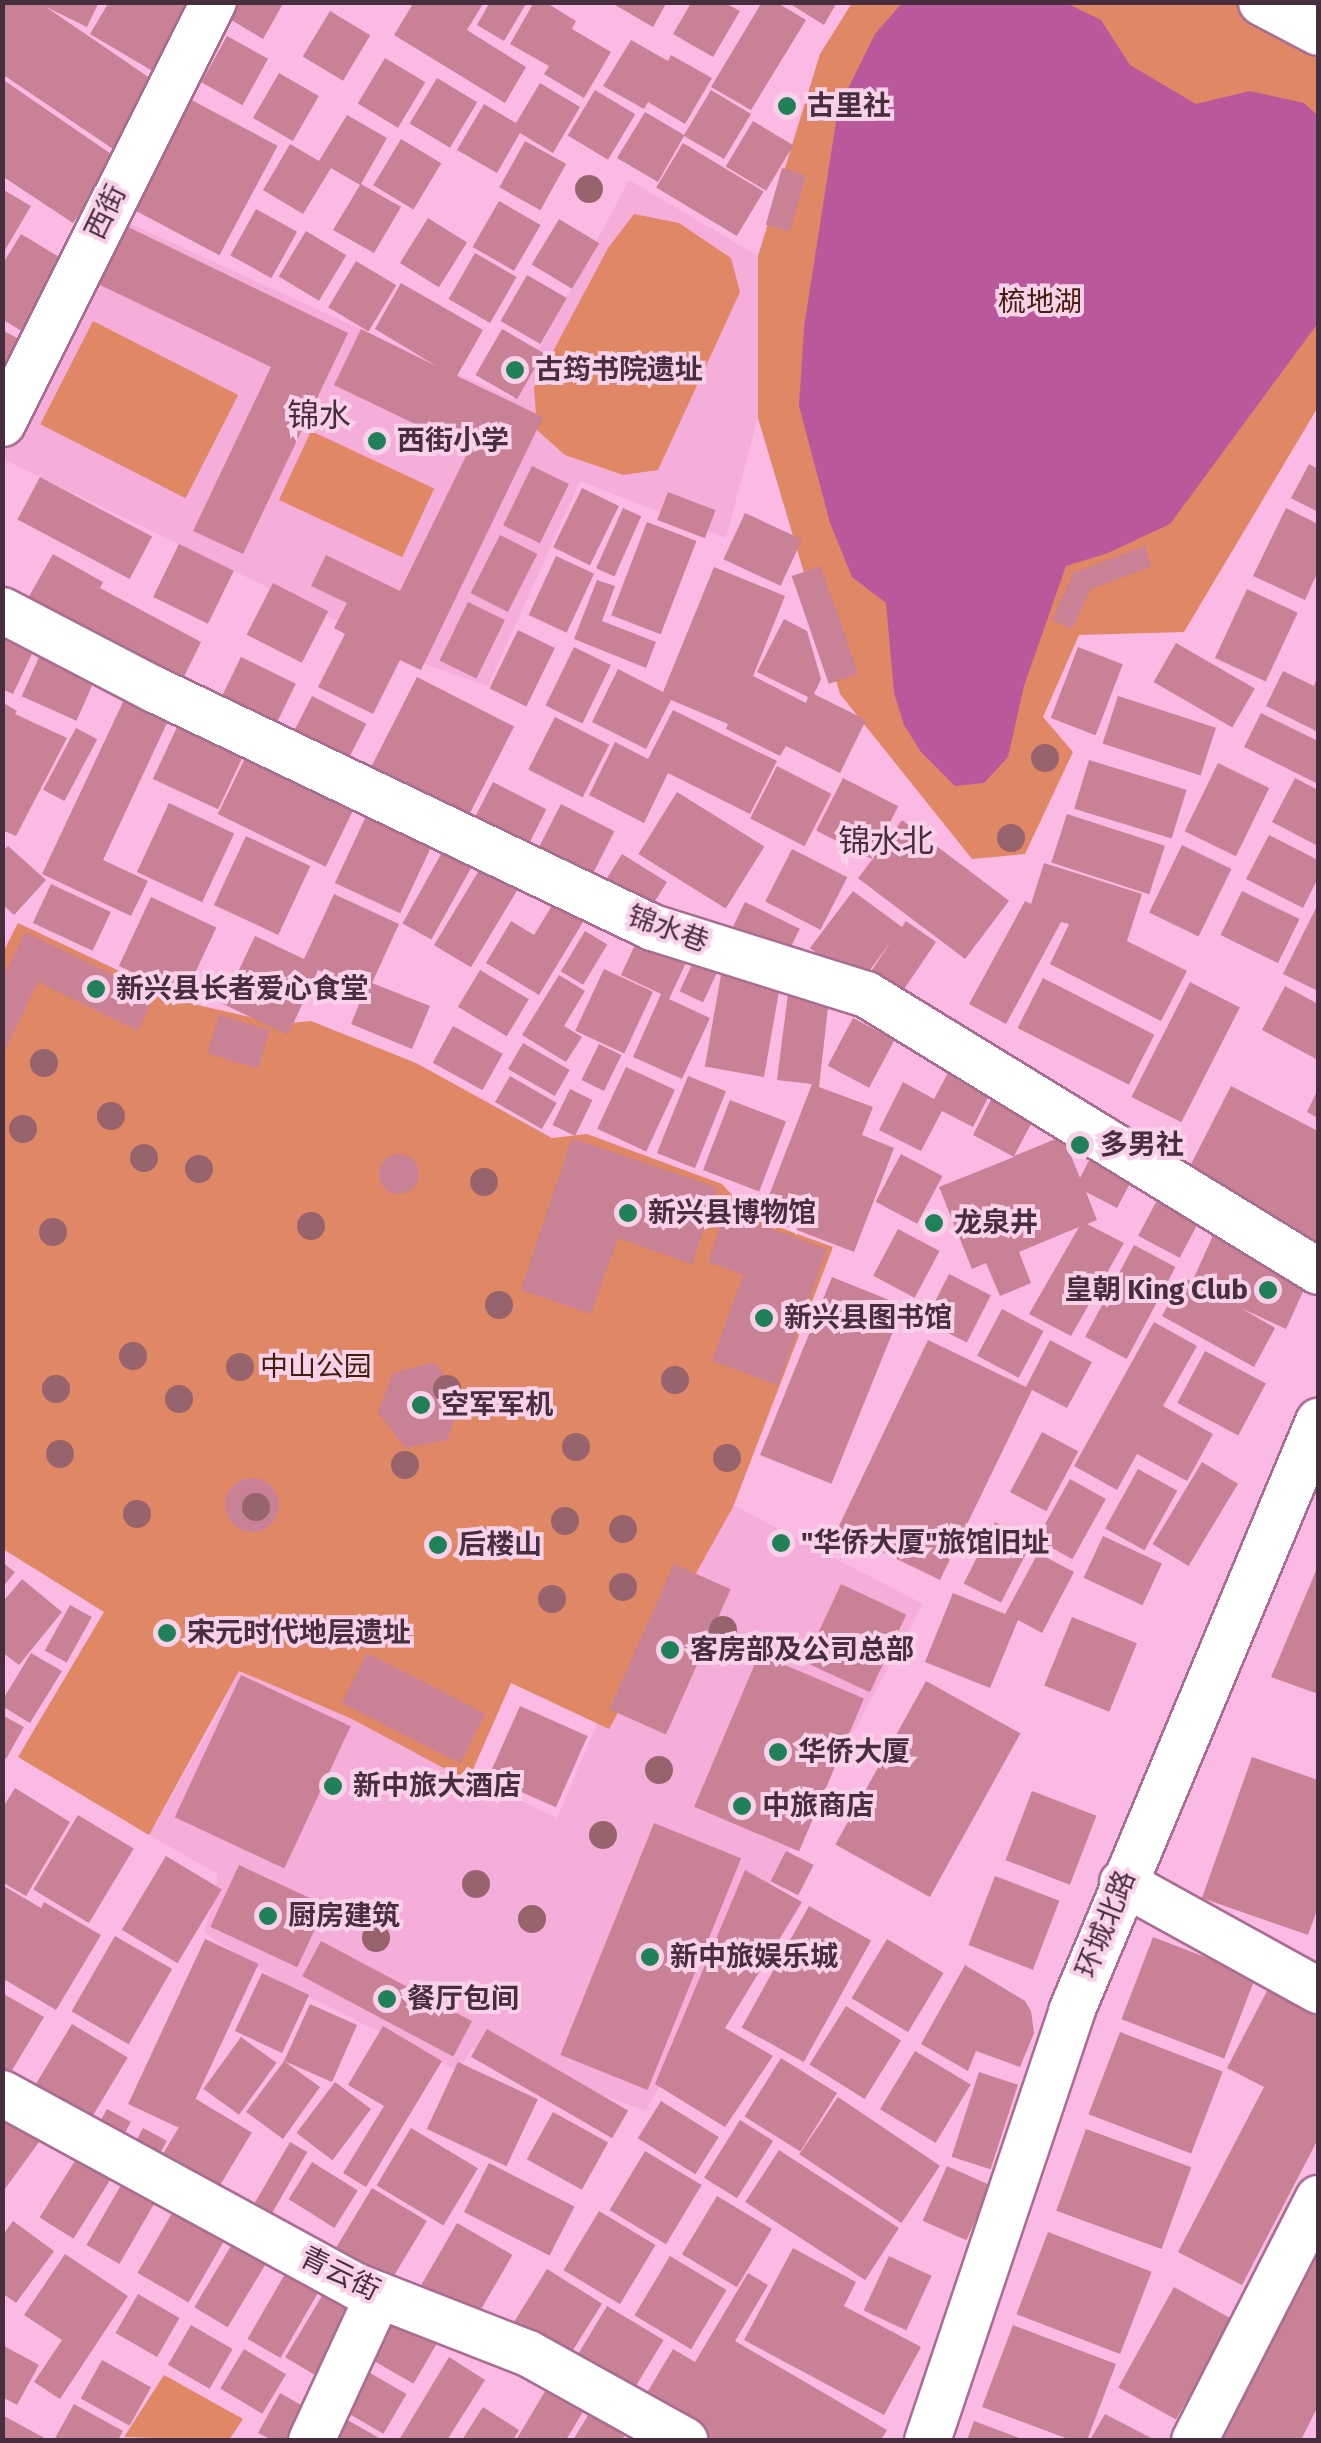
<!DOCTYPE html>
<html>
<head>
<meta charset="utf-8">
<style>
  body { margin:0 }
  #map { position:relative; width:1321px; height:2443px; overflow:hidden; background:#fbbae3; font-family:"Fira Sans","Noto Sans SC",sans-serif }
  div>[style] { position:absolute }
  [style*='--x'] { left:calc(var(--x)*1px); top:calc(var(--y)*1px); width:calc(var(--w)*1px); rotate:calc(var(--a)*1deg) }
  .built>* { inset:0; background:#f5adda }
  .green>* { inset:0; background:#e08766; transform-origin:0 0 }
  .water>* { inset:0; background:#b9599b }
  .building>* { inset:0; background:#c88195; transform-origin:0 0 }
  .round { border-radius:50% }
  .roads { filter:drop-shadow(2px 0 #a96d94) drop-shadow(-2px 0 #a96d94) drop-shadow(0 2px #a96d94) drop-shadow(0 -2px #a96d94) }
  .minor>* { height:45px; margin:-22.5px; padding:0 22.5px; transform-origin:22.5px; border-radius:22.5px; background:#fff }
  .trees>* { width:28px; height:28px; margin:-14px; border-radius:50%; background:#97636c }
  .dots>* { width:28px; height:28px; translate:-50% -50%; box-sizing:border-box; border:5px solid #f9d1e9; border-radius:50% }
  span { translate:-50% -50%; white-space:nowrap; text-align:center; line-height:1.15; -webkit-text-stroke:8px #f9d1e9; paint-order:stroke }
  .poi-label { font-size:28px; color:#472e3e; font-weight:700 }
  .left { translate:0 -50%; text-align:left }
  .right { translate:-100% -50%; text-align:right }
  .street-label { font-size:28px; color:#472e3e }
  .park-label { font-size:28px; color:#461c0b }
  .quarter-label { font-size:32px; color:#472e3e }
  .frame { position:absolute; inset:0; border:5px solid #472e3e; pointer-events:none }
</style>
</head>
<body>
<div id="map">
  <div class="built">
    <div style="clip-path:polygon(629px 180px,758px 256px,758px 418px,726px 538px,580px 481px,488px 686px,430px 666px,3px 459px,3px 423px,105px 212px,513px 399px)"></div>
    <div style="clip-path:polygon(698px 1487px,923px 1604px,646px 2111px,472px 2048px,458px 2071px,283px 1984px,205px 1933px,218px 1874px,149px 1835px,218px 1715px,238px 1671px,350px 1718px,557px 1818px)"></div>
  </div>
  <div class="green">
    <div style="clip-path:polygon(852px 3px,1261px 3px,1318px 32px,1318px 407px,1184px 632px,1079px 635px,1043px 717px,1073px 752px,1025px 854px,972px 859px,840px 694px,758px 418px,758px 256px,820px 54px)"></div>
    <div style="clip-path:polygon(634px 214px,679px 223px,731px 258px,740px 292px,658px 470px,623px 475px,565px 455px,537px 430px,534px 387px,608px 248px)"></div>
    <div style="left:93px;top:321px;width:163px;height:116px;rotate:27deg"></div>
    <div style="left:311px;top:431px;width:136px;height:76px;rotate:25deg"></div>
    <div style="clip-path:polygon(18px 923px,185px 1002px,280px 1024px,311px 1021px,416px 1063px,552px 1138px,587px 1134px,722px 1184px,753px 1218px,833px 1247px,733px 1507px,609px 1729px,511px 1683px,468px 1781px,350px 1718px,239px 1671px,149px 1835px,18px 1757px,104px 1612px,3px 1549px,2px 954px)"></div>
    <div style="clip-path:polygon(164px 2375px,243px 2419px,229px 2440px,124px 2437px)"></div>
  </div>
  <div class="water">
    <div style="clip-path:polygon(903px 2px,1066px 3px,1101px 20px,1130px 65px,1196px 104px,1250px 91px,1304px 103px,1318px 116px,1318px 323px,1170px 524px,1108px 553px,1066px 566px,1024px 686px,1008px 757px,984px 783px,955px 786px,921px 752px,904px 725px,894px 693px,886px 603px,852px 577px,830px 523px,799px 406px,804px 327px,838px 109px,875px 34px)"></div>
  </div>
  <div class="building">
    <div style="clip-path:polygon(2px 2px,99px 2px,87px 27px,46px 7px,163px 87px,119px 153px,2px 74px)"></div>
    <div style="clip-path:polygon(109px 2px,195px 2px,166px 79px,90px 34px)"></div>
    <div style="clip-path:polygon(230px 2px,284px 2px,263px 39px,223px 15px)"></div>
    <div style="clip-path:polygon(414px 2px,484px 2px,467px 30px,526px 67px,505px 103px,394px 35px)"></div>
    <div style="clip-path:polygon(490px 2px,527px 2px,504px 41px,477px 25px)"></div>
    <div style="clip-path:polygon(534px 2px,545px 2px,576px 21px,572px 29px,611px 52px,584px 98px,544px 74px,549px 66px,510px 44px)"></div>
    <div style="clip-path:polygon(610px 2px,667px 2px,653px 27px)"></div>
    <div style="clip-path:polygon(762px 2px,776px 2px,806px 20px,751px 110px,711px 87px)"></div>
    <div style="clip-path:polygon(787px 2px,837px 2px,824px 25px)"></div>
    <div style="clip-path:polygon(691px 3px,725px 3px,740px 11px,713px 57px,673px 34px)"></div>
    <div style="left:330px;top:11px;width:47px;height:53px;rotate:31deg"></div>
    <div style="left:227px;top:36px;width:47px;height:53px;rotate:29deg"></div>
    <div style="clip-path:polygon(631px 40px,668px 61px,671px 55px,712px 78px,685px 124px,648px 102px,644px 109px,603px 86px)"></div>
    <div style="left:385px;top:58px;width:47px;height:53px;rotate:31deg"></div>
    <div style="left:279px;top:73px;width:46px;height:52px;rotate:30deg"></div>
    <div style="left:437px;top:78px;width:47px;height:53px;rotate:31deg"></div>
    <div style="clip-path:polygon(2px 79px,117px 158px,73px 223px,2px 176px)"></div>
    <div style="clip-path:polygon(540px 83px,580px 107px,553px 153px,520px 133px,497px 173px,457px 150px,484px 104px,516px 123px)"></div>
    <div style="left:595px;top:90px;width:47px;height:53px;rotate:31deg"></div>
    <div style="clip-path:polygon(711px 90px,751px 114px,724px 159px,684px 136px,658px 182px,617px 158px,645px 112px,684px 135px)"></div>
    <div style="left:184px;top:96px;width:106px;height:124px;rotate:28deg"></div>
    <div style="clip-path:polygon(347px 115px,387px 138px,361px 184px,401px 207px,374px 253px,333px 230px,360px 185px,331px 168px,303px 214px,263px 190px,290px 144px,319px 161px)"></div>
    <div style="left:753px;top:121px;width:47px;height:53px;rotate:31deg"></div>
    <div style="left:401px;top:139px;width:47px;height:54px;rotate:31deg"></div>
    <div style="left:525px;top:141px;width:47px;height:53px;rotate:29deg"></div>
    <div style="left:683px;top:143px;width:94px;height:52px;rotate:31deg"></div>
    <div style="left:782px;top:168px;width:25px;height:59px;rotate:16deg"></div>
    <div style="clip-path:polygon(2px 189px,31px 206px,2px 255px)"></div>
    <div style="left:499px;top:201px;width:48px;height:53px;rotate:30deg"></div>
    <div style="left:256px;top:209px;width:47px;height:53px;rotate:29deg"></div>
    <div style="left:428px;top:218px;width:46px;height:53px;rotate:32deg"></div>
    <div style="left:559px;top:219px;width:47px;height:53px;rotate:31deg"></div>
    <div style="clip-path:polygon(124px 225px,348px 333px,243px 554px,193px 531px,271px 367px,96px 283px)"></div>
    <div style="left:306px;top:231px;width:47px;height:53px;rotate:31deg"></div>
    <div style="clip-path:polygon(21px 234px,71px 264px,36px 340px,2px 319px,2px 265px)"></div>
    <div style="left:475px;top:253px;width:48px;height:53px;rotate:30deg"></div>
    <div style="left:356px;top:261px;width:47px;height:54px;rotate:31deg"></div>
    <div style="left:527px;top:275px;width:46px;height:53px;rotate:30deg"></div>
    <div style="clip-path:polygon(401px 283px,483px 330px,457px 376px,543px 417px,421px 670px,400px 660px,373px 714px,318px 687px,345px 634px,334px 628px,347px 603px,311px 586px,326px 555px,400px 591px,469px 450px,334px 385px,361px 329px,438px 367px,375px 329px)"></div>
    <div style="left:502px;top:329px;width:48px;height:53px;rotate:30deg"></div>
    <div style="clip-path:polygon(2px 330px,30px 345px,2px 395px)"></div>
    <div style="clip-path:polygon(1309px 464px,1318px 469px,1318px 512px,1291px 498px)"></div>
    <div style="left:532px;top:466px;width:41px;height:66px;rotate:26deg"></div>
    <div style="left:40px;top:477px;width:127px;height:48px;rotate:28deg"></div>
    <div style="left:582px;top:488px;width:41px;height:66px;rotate:26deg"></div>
    <div style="left:668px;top:492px;width:51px;height:30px;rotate:21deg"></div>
    <div style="left:623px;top:508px;width:20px;height:66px;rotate:24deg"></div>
    <div style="clip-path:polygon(1286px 508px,1318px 524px,1318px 571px,1305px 600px,1253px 576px)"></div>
    <div style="left:745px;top:513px;width:63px;height:51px;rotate:25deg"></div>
    <div style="left:647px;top:522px;width:53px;height:100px;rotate:21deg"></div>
    <div style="left:500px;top:535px;width:42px;height:65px;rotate:27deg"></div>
    <div style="left:179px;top:544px;width:61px;height:59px;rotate:26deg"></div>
    <div style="clip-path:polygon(1145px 546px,1151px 567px,1091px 589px,1072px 629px,1052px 620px,1073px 573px)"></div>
    <div style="clip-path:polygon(53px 554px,103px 582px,100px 588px,201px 642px,175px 695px,23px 607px)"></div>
    <div style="left:556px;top:556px;width:42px;height:65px;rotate:25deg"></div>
    <div style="left:821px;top:566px;width:114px;height:31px;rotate:71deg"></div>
    <div style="clip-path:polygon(714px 567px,785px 596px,753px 676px,806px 703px,808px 697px,757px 672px,784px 619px,807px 631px,821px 679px,814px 694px,866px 720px,840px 773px,786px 746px,780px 756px,726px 729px,728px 724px,671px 700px,646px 749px,592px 722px,618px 669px,663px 692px)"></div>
    <div style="clip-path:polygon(597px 580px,615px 586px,602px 621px,656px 642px,646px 668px,574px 639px)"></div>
    <div style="left:273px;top:583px;width:62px;height:58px;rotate:27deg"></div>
    <div style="left:1247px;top:589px;width:56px;height:76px;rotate:25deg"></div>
    <div style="left:468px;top:602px;width:41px;height:65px;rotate:26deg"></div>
    <div style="clip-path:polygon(2px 624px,39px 639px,13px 694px,2px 689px)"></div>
    <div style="left:518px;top:630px;width:41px;height:65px;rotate:26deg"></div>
    <div style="left:1176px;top:643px;width:91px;height:45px;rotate:30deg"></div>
    <div style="left:44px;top:646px;width:60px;height:55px;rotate:24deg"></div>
    <div style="left:574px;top:647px;width:41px;height:65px;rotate:26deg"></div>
    <div style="left:1078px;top:647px;width:48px;height:76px;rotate:21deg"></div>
    <div style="left:241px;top:657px;width:61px;height:58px;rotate:26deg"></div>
    <div style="clip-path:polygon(1283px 671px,1314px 686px,1318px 674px,1318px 732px,1266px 706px)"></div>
    <div style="left:417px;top:677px;width:109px;height:109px;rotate:27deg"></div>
    <div style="clip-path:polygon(131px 685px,175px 706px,103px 860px,148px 881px,131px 916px,42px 874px)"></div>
    <div style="left:312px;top:696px;width:61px;height:59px;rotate:27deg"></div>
    <div style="left:1118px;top:696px;width:103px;height:50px;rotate:18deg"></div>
    <div style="clip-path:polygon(2px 702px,17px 711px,15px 714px,67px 738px,16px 836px,2px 830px)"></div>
    <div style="left:185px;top:710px;width:72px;height:76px;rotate:25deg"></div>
    <div style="clip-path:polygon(673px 710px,777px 761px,750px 814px,668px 773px,644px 823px,589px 795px,615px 742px,648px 759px)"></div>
    <div style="clip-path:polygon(1261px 713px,1318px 741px,1318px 784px,1244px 747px)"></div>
    <div style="left:555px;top:717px;width:61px;height:59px;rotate:27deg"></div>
    <div style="left:76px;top:728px;width:24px;height:70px;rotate:28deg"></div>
    <div style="left:252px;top:744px;width:120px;height:78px;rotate:26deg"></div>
    <div style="left:1089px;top:760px;width:102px;height:51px;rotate:17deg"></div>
    <div style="left:1218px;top:763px;width:57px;height:76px;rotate:26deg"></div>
    <div style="left:777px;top:766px;width:61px;height:59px;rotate:27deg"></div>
    <div style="left:843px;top:778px;width:62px;height:59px;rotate:27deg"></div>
    <div style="clip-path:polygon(1295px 778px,1318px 790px,1318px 846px,1272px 822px)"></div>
    <div style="left:493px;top:782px;width:60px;height:59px;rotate:27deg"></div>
    <div style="left:677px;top:792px;width:103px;height:73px;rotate:32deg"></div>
    <div style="left:169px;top:803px;width:72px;height:76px;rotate:25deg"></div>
    <div style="left:561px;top:804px;width:60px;height:59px;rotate:27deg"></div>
    <div style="left:367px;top:814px;width:72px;height:76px;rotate:25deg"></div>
    <div style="left:1067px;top:814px;width:103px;height:51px;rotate:18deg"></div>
    <div style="left:902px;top:820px;width:134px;height:73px;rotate:37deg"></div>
    <div style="clip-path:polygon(1269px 835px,1318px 860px,1318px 878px,1303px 908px,1246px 879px)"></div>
    <div style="left:246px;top:836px;width:71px;height:76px;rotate:25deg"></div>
    <div style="left:451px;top:836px;width:33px;height:100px;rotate:29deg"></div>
    <div style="left:1182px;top:845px;width:55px;height:75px;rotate:26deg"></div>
    <div style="clip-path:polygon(8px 846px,46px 880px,14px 915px,2px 904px,2px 852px)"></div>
    <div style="left:792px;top:849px;width:62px;height:59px;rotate:27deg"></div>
    <div style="left:622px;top:854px;width:53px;height:40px;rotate:32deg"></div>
    <div style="left:484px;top:862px;width:43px;height:97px;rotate:31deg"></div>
    <div style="clip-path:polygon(1044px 863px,1142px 894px,1127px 941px,1187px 971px,1161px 1021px,1050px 964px,1069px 924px,1061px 922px,1006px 1024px,969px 1004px,1025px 901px,1031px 904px)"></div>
    <div style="left:51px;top:884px;width:66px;height:43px;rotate:25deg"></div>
    <div style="clip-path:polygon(853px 891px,902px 927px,906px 921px,936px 942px,894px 1004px,864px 982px,892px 940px,859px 985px,810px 948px)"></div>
    <div style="left:1242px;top:891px;width:64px;height:49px;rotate:26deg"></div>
    <div style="clip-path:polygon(334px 894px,399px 924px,372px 983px,430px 1006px,412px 1049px,351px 1024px,364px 992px,318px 970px,288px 1035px,223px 1004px,255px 936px,304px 959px)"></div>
    <div style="clip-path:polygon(559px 894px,589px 912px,539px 995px,486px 963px,511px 921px,534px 935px)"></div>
    <div style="left:151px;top:897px;width:72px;height:76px;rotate:25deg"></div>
    <div style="left:745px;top:902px;width:61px;height:58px;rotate:26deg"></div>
    <div style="clip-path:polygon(1318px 904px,1318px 991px,1283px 974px)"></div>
    <div style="clip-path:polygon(649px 914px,698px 937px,669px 999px,710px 1018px,682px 1079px,633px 1057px,661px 994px,621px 975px)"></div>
    <div style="left:585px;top:931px;width:26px;height:47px;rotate:31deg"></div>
    <div style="clip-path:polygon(25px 932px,155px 995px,138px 1031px,38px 982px,2px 1056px,2px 980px)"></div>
    <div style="left:696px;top:956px;width:26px;height:39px;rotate:25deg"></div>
    <div style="left:604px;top:969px;width:54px;height:68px;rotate:25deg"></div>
    <div style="left:480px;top:970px;width:57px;height:43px;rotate:31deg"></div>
    <div style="clip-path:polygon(559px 975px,585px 991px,564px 1026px,582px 1037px,566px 1062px,522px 1035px)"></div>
    <div style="left:721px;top:975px;width:60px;height:93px;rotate:10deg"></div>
    <div style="left:1043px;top:978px;width:125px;height:56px;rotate:27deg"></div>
    <div style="left:1190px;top:982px;width:56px;height:129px;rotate:27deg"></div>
    <div style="clip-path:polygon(789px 986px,830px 990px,819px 1087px,873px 1107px,862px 1135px,894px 1148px,854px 1252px,761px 1216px,812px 1084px,777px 1080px)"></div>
    <div style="clip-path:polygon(1285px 986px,1318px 1004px,1318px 1060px,1262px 1030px)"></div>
    <div style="left:219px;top:1015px;width:53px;height:40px;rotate:17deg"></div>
    <div style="left:853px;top:1018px;width:47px;height:54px;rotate:28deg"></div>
    <div style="left:453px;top:1026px;width:57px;height:42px;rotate:29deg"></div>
    <div style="left:523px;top:1043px;width:54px;height:30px;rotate:30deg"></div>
    <div style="left:599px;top:1044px;width:25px;height:40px;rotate:26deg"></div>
    <div style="clip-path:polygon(956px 1058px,997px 1080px,973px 1127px,942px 1111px,921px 1151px,879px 1130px,903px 1082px,934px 1099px)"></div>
    <div style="left:626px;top:1067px;width:54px;height:68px;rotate:25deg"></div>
    <div style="left:510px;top:1076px;width:54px;height:30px;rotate:30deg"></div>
    <div style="left:688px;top:1076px;width:41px;height:83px;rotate:22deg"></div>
    <div style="clip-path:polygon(1231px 1086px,1318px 1131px,1318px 1242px,1186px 1174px)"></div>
    <div style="clip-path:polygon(997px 1088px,1039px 1109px,1014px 1156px,1063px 1136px,1080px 1178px,1100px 1139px,1142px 1161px,1117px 1208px,1086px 1192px,1097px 1220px,1087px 1224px,1124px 1243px,1071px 1336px,1029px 1314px,1079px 1227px,1019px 1252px,1031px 1283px,1000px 1296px,986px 1263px,972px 1269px,939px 1187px,1014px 1157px,973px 1135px)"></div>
    <div style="left:570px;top:1089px;width:25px;height:40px;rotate:26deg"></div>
    <div style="clip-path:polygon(1318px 1089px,1318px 1118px,1307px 1112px)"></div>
    <div style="left:730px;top:1100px;width:60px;height:75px;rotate:21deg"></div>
    <div style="clip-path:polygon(572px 1138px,718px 1188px,692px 1264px,618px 1238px,591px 1314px,521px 1290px)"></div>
    <div class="round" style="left:379px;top:1154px;width:40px;height:40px"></div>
    <div style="left:901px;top:1154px;width:47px;height:54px;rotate:28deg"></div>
    <div style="left:1163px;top:1189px;width:47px;height:53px;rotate:28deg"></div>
    <div style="clip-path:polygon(725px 1212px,827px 1249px,778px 1385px,712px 1361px,743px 1275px,708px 1262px)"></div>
    <div style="clip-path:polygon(1220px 1220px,1316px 1263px,1286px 1329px,1241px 1308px,1275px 1328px,1254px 1367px,1162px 1316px,1183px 1277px,1192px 1282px)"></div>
    <div style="left:898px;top:1229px;width:47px;height:53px;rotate:28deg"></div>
    <div style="left:1134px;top:1245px;width:47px;height:104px;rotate:28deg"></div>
    <div style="left:949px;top:1274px;width:47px;height:53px;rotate:27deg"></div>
    <div style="left:832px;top:1277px;width:77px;height:192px;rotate:22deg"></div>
    <div style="left:1002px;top:1309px;width:47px;height:53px;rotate:28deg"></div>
    <div style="clip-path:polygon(1154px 1322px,1197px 1346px,1163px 1406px,1213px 1434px,1187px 1481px,1137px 1454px,1117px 1490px,1074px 1466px)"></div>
    <div style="clip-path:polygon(928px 1340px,1026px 1387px,1050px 1340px,1092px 1362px,1067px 1408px,1032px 1390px,940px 1580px,837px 1530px)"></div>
    <div style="left:1205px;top:1351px;width:69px;height:59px;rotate:28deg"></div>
    <div style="clip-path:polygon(435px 1362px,462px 1399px,447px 1440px,405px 1448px,378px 1412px,393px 1373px)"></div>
    <div style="left:1042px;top:1432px;width:41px;height:68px;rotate:28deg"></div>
    <div style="left:1202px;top:1462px;width:42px;height:96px;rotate:31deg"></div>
    <div style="left:1138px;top:1469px;width:45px;height:68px;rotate:29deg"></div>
    <div class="round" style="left:225px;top:1478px;width:54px;height:54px"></div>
    <div style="left:1070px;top:1479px;width:41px;height:69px;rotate:29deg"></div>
    <div style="left:995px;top:1522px;width:42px;height:69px;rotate:27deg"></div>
    <div style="left:1103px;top:1536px;width:65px;height:46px;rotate:25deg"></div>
    <div style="clip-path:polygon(1038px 1553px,1074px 1572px,1042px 1633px,1018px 1620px,990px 1688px,925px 1662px,953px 1593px,1005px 1614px)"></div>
    <div style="clip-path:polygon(2px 1562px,15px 1572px,2px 1588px)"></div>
    <div style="left:674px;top:1564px;width:62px;height:159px;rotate:24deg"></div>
    <div style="clip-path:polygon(1318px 1566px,1318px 1694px,1271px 1677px)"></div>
    <div style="clip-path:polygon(22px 1579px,62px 1612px,19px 1665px,2px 1652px,2px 1603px)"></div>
    <div style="left:841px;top:1584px;width:72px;height:86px;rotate:25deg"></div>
    <div style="left:70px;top:1605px;width:25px;height:52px;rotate:29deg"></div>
    <div style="left:1072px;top:1617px;width:70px;height:74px;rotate:22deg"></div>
    <div style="clip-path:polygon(31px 1653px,62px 1671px,30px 1723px,2px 1706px,2px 1701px)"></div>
    <div style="left:367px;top:1653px;width:133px;height:56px;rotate:27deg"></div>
    <div style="left:759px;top:1654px;width:114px;height:166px;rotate:23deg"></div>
    <div style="left:241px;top:1675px;width:121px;height:157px;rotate:25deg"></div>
    <div style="left:926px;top:1681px;width:108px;height:187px;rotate:29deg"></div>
    <div style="left:520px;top:1706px;width:74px;height:78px;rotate:24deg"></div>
    <div style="clip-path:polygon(2px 1715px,24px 1727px,6px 1759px,2px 1757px)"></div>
    <div style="clip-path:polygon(1252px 1757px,1318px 1780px,1318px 1907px,1308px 1935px,1202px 1898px)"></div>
    <div style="clip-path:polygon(15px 1788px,70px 1822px,26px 1896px,2px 1882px,2px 1809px)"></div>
    <div style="left:1032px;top:1791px;width:69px;height:74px;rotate:21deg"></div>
    <div style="left:78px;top:1815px;width:65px;height:87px;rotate:31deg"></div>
    <div style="left:654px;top:1823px;width:94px;height:250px;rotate:22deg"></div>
    <div style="left:786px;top:1851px;width:31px;height:34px;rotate:27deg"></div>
    <div style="left:166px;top:1856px;width:65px;height:86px;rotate:31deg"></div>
    <div style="left:239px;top:1865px;width:96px;height:68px;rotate:25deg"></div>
    <div style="clip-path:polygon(745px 1870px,802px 1902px,725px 2028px,773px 2056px,725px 2127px,655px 2084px)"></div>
    <div style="left:995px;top:1876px;width:69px;height:74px;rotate:21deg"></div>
    <div style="clip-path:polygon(2px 1885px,41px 1908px,44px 1902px,101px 1935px,56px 2010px,2px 1978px)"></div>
    <div style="left:809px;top:1906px;width:71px;height:139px;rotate:29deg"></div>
    <div style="left:115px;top:1936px;width:66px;height:87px;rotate:30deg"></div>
    <div style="left:1153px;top:1937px;width:110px;height:88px;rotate:21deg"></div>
    <div style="left:205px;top:1939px;width:59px;height:182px;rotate:25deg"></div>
    <div style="left:887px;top:1939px;width:66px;height:69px;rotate:31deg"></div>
    <div style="left:321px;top:1941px;width:171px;height:40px;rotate:28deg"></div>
    <div style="clip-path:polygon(965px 1965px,1025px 2001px,1031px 2011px,1034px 2033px,1020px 2067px,976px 2051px,968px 2071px,921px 2044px)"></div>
    <div style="left:262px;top:1973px;width:52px;height:64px;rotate:25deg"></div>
    <div style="clip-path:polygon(1268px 1989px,1318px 2016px,1318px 2139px,1242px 2285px,1178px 2252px,1264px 2087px,1227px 2068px)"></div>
    <div style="clip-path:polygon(2px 1993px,44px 2017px,2px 2087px)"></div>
    <div style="clip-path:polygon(310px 2004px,357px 2025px,332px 2082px,284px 2061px,320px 2087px,283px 2139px,246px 2112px,284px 2061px)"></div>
    <div style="left:846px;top:2006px;width:65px;height:69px;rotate:32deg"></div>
    <div style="left:72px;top:2024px;width:65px;height:87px;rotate:31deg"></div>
    <div style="clip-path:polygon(383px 2026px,442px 2061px,366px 2187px,343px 2173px,384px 2106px,348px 2085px)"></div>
    <div style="left:487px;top:2029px;width:163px;height:32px;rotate:30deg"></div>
    <div style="left:1120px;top:2032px;width:110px;height:88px;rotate:21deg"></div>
    <div style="left:241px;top:2037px;width:44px;height:64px;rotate:36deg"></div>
    <div style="left:915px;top:2051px;width:65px;height:68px;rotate:31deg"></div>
    <div style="left:781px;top:2058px;width:66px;height:69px;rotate:32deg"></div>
    <div style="left:458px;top:2062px;width:88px;height:74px;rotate:25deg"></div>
    <div style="left:979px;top:2072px;width:41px;height:89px;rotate:18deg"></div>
    <div style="left:335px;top:2082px;width:45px;height:64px;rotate:37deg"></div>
    <div style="left:838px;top:2097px;width:123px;height:69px;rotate:34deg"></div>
    <div style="left:196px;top:2099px;width:65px;height:87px;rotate:31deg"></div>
    <div style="left:661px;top:2101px;width:68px;height:44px;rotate:32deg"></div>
    <div style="clip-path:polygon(2px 2105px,44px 2135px,2px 2193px)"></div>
    <div style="left:107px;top:2109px;width:27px;height:31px;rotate:28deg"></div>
    <div style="left:553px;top:2112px;width:63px;height:54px;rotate:29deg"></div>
    <div style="left:740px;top:2120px;width:39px;height:68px;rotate:32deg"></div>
    <div style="left:143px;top:2128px;width:27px;height:32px;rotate:28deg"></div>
    <div style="left:411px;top:2128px;width:78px;height:67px;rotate:31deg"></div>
    <div style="left:1086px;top:2129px;width:112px;height:87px;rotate:20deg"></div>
    <div style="left:290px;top:2142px;width:20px;height:87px;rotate:30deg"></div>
    <div style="left:83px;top:2148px;width:40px;height:82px;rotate:32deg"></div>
    <div style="left:779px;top:2150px;width:143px;height:62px;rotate:33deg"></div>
    <div style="left:645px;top:2151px;width:66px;height:69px;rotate:31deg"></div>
    <div style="left:312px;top:2162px;width:54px;height:44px;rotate:32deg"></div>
    <div style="left:489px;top:2163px;width:96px;height:55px;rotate:27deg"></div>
    <div style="left:947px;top:2166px;width:48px;height:60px;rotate:24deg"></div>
    <div style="left:128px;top:2173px;width:38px;height:83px;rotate:30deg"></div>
    <div style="left:372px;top:2188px;width:64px;height:87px;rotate:31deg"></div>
    <div style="left:717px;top:2196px;width:64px;height:68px;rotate:31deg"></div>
    <div style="left:179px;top:2201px;width:59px;height:83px;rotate:30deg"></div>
    <div style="left:599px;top:2211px;width:66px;height:69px;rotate:31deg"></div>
    <div style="clip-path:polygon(13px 2221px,54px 2251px,16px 2303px,2px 2293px,2px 2236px)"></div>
    <div style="left:457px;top:2223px;width:64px;height:86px;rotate:30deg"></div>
    <div style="left:1048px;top:2232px;width:111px;height:88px;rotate:21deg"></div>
    <div style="left:237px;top:2236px;width:39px;height:83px;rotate:31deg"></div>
    <div style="clip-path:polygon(1318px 2239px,1318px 2406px,1301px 2440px,1213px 2440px)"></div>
    <div style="clip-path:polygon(793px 2248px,856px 2282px,844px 2306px,921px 2347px,884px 2415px,744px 2340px)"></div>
    <div style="clip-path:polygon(65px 2254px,128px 2296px,60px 2399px,34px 2382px,62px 2340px,24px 2315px)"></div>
    <div style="left:670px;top:2256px;width:66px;height:69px;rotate:31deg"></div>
    <div style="left:889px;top:2256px;width:47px;height:60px;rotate:25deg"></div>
    <div style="left:289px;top:2267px;width:38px;height:83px;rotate:30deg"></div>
    <div style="left:547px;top:2269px;width:65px;height:68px;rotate:32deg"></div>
    <div style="clip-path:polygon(748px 2273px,768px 2285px,735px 2341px,887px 2430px,881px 2440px,706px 2440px,641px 2403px,673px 2349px,695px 2362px)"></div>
    <div style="left:328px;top:2286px;width:39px;height:83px;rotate:31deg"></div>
    <div style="left:1174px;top:2287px;width:66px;height:115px;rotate:29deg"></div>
    <div style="left:138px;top:2294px;width:48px;height:45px;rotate:30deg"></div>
    <div style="left:607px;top:2306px;width:66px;height:68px;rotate:31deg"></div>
    <div style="left:388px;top:2316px;width:56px;height:46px;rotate:30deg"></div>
    <div style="left:191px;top:2325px;width:48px;height:46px;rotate:30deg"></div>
    <div style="clip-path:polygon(1013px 2325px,1116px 2364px,1087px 2440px,1071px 2440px,982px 2407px)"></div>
    <div style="clip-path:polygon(2px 2345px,39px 2365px,17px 2405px,2px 2397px)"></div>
    <div style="left:244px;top:2349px;width:49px;height:46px;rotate:31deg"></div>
    <div style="clip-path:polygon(449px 2357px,485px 2380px,447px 2440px,399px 2440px)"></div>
    <div style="left:102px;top:2360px;width:56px;height:44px;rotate:29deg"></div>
    <div style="left:358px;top:2366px;width:56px;height:46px;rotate:30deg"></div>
    <div style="clip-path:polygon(550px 2383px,587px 2405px,566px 2440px,516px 2440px)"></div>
    <div style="clip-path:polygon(280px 2393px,326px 2419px,330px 2410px,379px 2438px,272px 2440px,258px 2433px)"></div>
    <div style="clip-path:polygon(74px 2404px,123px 2431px,118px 2440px,54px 2440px)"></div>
    <div style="clip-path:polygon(483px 2407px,519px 2430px,513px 2440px,462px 2440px)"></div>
    <div style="clip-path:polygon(593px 2407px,629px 2428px,622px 2440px,573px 2440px)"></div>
    <div style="clip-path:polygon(1105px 2414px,1155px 2440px,1090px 2440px)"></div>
    <div style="clip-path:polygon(4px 2416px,48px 2440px,2px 2440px)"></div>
    <div style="clip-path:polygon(974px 2421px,1025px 2440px,967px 2440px)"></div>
  </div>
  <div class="roads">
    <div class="minor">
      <div style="--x:1261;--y:2;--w:64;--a:27.8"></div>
      <div style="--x:2;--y:423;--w:471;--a:-63.4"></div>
      <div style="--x:2;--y:610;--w:171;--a:27.5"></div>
      <div style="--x:154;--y:689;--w:552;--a:25.54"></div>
      <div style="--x:652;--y:927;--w:224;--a:17.4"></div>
      <div style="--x:866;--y:994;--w:530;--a:31.5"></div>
      <div style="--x:1122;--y:1882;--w:224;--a:28.9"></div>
      <div style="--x:2;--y:2093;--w:403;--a:28.6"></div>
      <div style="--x:356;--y:2286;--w:185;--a:21.3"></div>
      <div style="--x:528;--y:2353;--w:179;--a:29.1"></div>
      <div style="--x:311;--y:2440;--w:160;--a:-65.2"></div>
      <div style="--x:927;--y:2440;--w:453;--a:-71.4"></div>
      <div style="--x:1071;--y:2011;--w:640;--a:-67.28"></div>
      <div style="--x:1194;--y:2440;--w:272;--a:-62.9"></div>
    </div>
  </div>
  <div class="trees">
    <div style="left:589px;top:189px"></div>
    <div style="left:1045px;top:758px"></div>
    <div style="left:1011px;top:838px"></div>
    <div style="left:44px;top:1063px"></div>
    <div style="left:111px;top:1116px"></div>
    <div style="left:23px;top:1129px"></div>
    <div style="left:144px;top:1158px"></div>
    <div style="left:199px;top:1169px"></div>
    <div style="left:484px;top:1182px"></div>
    <div style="left:311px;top:1226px"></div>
    <div style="left:53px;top:1232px"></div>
    <div style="left:499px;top:1305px"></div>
    <div style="left:133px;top:1356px"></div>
    <div style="left:240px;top:1367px"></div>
    <div style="left:675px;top:1380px"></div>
    <div style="left:56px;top:1389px"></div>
    <div style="left:447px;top:1389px"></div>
    <div style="left:179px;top:1399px"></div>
    <div style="left:576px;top:1447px"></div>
    <div style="left:60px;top:1454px"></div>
    <div style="left:727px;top:1458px"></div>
    <div style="left:405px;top:1465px"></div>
    <div style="left:256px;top:1507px"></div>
    <div style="left:137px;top:1514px"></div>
    <div style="left:565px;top:1521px"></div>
    <div style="left:623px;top:1529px"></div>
    <div style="left:623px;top:1587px"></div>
    <div style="left:552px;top:1599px"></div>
    <div style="left:723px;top:1630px"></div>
    <div style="left:659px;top:1770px"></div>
    <div style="left:603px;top:1835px"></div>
    <div style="left:476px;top:1884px"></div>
    <div style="left:532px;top:1919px"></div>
    <div style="left:376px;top:1938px"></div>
  </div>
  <div class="dots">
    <div style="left:787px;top:106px;background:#208159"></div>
    <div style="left:515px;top:370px;background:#208159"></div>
    <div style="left:377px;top:441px;background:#208159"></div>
    <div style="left:96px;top:989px;background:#208159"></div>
    <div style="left:1080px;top:1145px;background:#208159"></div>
    <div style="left:628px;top:1213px;background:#208159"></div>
    <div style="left:934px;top:1223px;background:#208159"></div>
    <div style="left:1268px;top:1290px;background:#208159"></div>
    <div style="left:764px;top:1318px;background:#208159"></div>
    <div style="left:421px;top:1405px;background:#208159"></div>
    <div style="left:781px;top:1543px;background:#208159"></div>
    <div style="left:438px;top:1545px;background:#208159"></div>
    <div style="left:167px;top:1633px;background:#208159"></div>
    <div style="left:670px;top:1650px;background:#208159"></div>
    <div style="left:778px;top:1752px;background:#208159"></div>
    <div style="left:333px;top:1786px;background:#208159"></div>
    <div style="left:742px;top:1806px;background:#208159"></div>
    <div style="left:268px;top:1916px;background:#208159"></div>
    <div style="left:650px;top:1957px;background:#208159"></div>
    <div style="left:387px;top:1999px;background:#208159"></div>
  </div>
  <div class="poi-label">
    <span class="left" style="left:807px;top:106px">古里社</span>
    <span class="left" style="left:535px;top:370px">古筠书院遗址</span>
    <span class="left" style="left:397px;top:441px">西街小学</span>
    <span class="left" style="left:116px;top:989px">新兴县长者爱心食堂</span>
    <span class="left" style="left:1100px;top:1145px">多男社</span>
    <span class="left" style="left:648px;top:1213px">新兴县博物馆</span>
    <span class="left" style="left:954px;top:1223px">龙泉井</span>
    <span class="right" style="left:1248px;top:1290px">皇朝 King Club</span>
    <span class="left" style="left:784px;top:1318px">新兴县图书馆</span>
    <span class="left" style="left:441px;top:1405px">空军军机</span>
    <span class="left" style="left:801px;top:1543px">"华侨大厦"旅馆旧址</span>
    <span class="left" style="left:458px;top:1545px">后楼山</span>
    <span class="left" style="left:187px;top:1633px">宋元时代地层遗址</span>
    <span class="left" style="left:690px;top:1650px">客房部及公司总部</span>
    <span class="left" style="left:798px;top:1752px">华侨大厦</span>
    <span class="left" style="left:353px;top:1786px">新中旅大酒店</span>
    <span class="left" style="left:762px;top:1806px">中旅商店</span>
    <span class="left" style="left:288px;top:1916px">厨房建筑</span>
    <span class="left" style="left:670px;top:1957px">新中旅娱乐城</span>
    <span class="left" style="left:407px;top:1999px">餐厅包间</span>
  </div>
  <div class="street-label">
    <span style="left:106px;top:212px;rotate:-64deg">西街</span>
    <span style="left:668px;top:929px;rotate:20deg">锦水巷</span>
    <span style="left:1106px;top:1924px;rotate:-68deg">环城北路</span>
    <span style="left:340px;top:2274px;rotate:26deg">青云街</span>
  </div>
  <div class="park-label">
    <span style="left:1040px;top:302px">梳地湖</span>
    <span style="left:316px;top:1367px">中山公园</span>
  </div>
  <div class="quarter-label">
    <span style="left:319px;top:415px">锦水</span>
    <span style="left:886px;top:841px">锦水北</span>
  </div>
  <div class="frame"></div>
</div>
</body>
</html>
